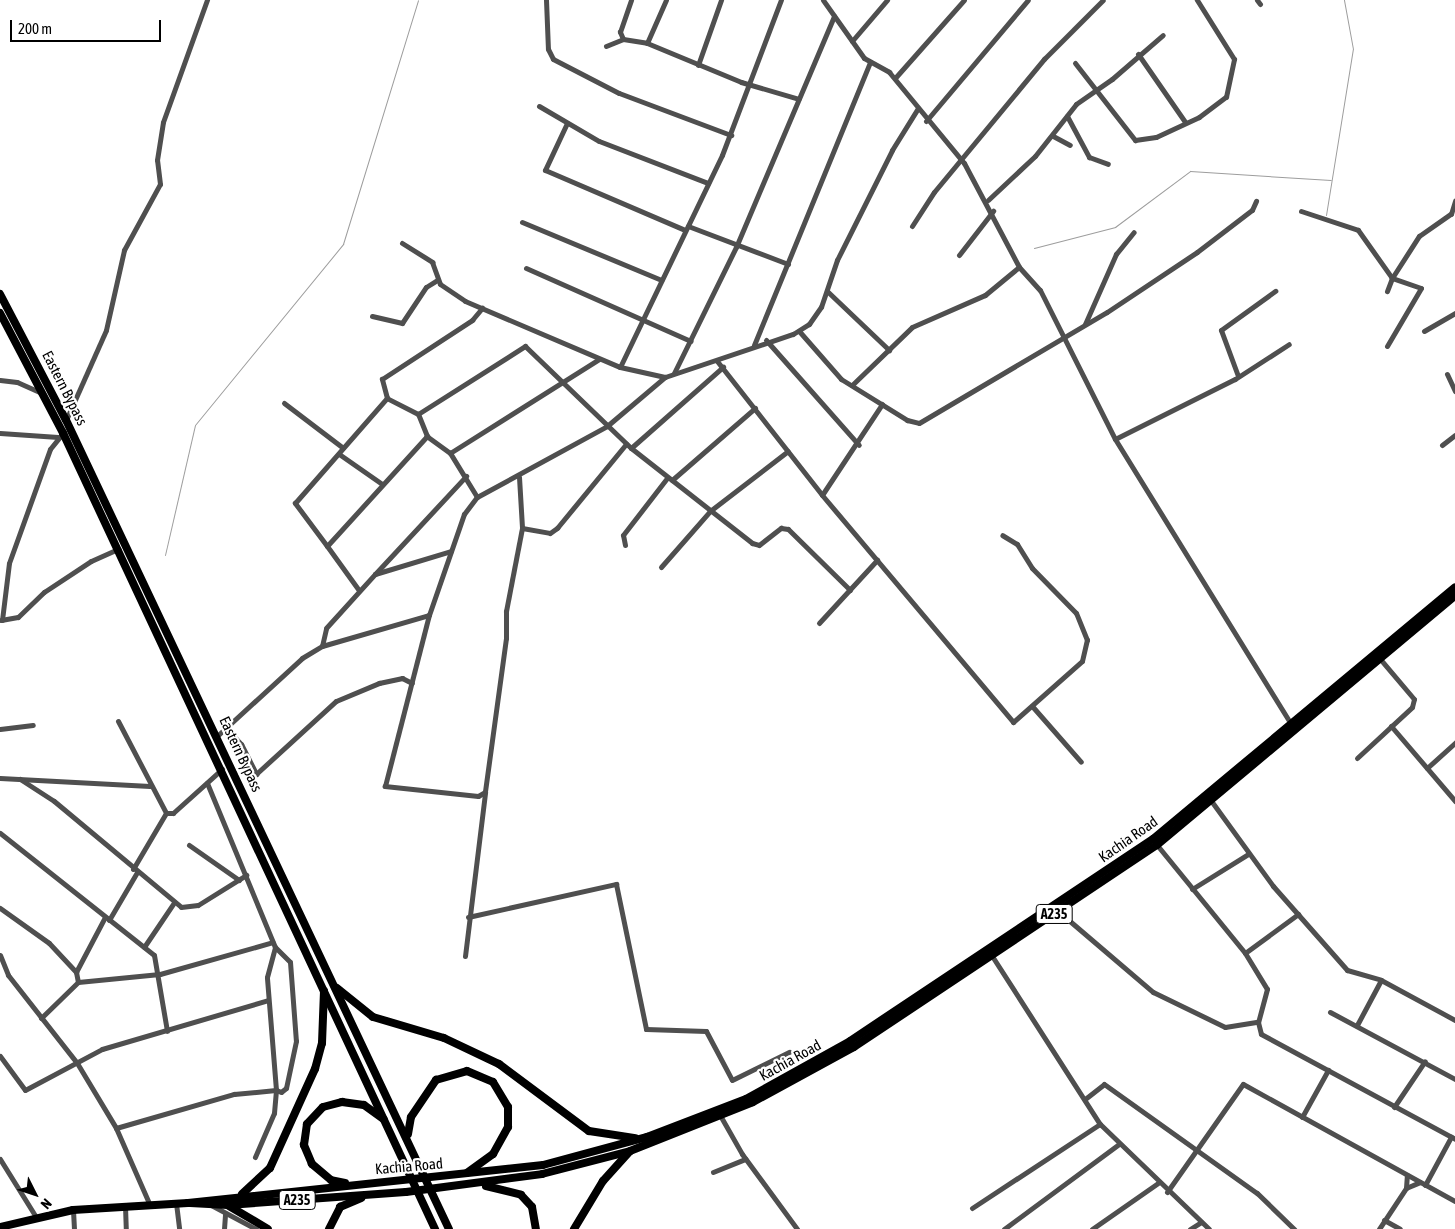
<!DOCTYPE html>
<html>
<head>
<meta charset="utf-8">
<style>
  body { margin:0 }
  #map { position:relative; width:1455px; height:1229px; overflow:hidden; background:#fff; font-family:"Asap Condensed",sans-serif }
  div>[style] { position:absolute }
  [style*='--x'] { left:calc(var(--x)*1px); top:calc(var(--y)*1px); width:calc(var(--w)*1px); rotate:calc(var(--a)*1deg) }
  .stream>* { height:1px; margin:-0.5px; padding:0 0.5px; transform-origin:0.5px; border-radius:0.5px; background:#9d9d9d }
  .minor>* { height:5px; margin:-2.5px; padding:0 2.5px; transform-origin:2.5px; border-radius:2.5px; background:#4f4f4f }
  .highway>* { height:8px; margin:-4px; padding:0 4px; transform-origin:4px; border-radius:4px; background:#000 }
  span { translate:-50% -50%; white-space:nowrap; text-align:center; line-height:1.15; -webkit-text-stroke:4.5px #fff; paint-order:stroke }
  .shield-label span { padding:1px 4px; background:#fff; border:1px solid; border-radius:4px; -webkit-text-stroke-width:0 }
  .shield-label { font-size:14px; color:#000; font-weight:700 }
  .street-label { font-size:15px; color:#000 }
  .north { position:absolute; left:10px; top:1169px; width:50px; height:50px; -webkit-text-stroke:4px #fff; paint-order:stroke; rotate:131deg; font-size:14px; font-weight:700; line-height:20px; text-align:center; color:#000 }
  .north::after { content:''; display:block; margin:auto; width:18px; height:22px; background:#000; clip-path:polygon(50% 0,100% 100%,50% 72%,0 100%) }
  .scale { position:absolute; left:10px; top:20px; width:151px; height:22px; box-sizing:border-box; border:2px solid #000; border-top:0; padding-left:6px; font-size:15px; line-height:18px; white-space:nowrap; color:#000; -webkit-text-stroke:4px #fff; paint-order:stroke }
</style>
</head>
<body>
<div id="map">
  <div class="stream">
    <div style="--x:1326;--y:215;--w:168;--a:-80.8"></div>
    <div style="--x:1353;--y:49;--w:50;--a:-100.4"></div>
    <div style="--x:1034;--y:248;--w:84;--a:-14.5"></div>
    <div style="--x:1115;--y:227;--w:94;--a:-36.7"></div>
    <div style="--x:1190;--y:171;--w:141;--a:3.7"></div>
    <div style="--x:165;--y:555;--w:133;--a:-77"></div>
    <div style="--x:195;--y:425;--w:234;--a:-50.7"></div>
    <div style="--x:343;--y:244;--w:255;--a:-72.9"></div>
  </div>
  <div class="minor">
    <div style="--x:546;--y:0;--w:49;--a:87.7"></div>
    <div style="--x:548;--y:49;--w:11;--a:63"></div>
    <div style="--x:553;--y:59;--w:74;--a:27.3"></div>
    <div style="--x:619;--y:93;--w:120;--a:20.6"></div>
    <div style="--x:823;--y:0;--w:71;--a:54.7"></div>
    <div style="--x:864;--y:58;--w:29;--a:29"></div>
    <div style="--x:889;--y:72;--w:118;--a:50.5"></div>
    <div style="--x:964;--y:163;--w:118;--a:62.1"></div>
    <div style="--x:1019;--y:267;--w:31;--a:48"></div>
    <div style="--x:1040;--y:290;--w:167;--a:63.3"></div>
    <div style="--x:1115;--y:439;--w:337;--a:58.3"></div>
    <div style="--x:1257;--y:0;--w:5;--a:53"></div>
    <div style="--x:623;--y:39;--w:8;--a:-113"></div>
    <div style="--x:620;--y:32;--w:34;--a:-71"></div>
    <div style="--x:852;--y:41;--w:54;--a:-49.5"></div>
    <div style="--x:647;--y:43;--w:47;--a:-66.2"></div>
    <div style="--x:606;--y:46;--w:18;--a:-22"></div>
    <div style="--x:623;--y:39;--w:24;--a:9"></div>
    <div style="--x:647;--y:43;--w:102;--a:22.5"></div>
    <div style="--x:741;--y:82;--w:60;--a:16.3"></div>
    <div style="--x:1138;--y:54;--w:83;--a:55.3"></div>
    <div style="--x:1075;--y:63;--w:98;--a:52.1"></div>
    <div style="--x:1135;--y:140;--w:21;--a:-8"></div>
    <div style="--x:1156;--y:137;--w:47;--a:-24.9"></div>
    <div style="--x:1199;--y:117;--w:34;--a:-37"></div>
    <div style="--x:1226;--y:97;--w:39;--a:-78"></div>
    <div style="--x:1234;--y:59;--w:70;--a:-122.1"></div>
    <div style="--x:698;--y:65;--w:69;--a:-70.5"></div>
    <div style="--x:895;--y:78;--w:104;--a:-48.5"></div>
    <div style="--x:539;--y:106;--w:69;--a:30.3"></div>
    <div style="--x:599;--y:141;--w:117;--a:21.1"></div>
    <div style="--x:1067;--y:116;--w:47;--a:61.8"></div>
    <div style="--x:1089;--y:157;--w:20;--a:20"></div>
    <div style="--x:926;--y:121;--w:158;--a:-49.9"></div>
    <div style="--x:567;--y:123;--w:52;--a:115.1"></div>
    <div style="--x:545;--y:170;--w:152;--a:23.2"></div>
    <div style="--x:1053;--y:136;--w:19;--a:28"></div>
    <div style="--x:988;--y:200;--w:64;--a:-43.1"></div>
    <div style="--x:1035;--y:156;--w:66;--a:-51.7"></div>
    <div style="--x:1076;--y:104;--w:44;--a:-34.8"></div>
    <div style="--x:1112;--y:79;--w:67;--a:-40.8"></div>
    <div style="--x:1301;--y:211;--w:60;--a:18.4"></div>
    <div style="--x:1358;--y:230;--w:59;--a:54.7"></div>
    <div style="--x:1392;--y:278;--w:14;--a:111"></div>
    <div style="--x:522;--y:222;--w:151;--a:22.6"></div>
    <div style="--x:688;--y:226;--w:107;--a:20.8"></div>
    <div style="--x:912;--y:226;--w:40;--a:-57.1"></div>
    <div style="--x:934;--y:192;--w:173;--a:-50.4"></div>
    <div style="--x:1044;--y:59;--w:83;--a:-45"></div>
    <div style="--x:402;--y:243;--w:36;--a:32"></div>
    <div style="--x:432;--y:262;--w:23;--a:70"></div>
    <div style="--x:440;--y:284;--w:30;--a:34"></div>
    <div style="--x:465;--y:301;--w:168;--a:23.1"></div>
    <div style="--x:620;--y:367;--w:46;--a:12.5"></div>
    <div style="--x:959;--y:255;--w:56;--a:-52.3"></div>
    <div style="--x:526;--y:268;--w:180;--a:23.9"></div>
    <div style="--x:827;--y:291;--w:86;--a:43.6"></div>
    <div style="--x:372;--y:316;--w:31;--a:13"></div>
    <div style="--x:402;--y:323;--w:43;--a:-56.3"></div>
    <div style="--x:426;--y:287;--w:13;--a:-32"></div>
    <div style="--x:1085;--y:324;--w:77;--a:-66.1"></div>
    <div style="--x:1116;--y:254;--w:28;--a:-51"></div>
    <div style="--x:799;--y:331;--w:64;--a:48.8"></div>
    <div style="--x:841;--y:379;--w:78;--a:31.8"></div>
    <div style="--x:907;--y:420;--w:12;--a:14"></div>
    <div style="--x:919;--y:423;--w:218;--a:-30.6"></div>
    <div style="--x:1107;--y:312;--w:108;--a:-33.7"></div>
    <div style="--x:1197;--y:252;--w:69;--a:-37.4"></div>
    <div style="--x:1252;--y:210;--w:10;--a:-66"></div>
    <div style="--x:1424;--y:331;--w:36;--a:-30"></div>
    <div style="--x:766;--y:340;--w:140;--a:48.5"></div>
    <div style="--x:754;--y:345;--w:306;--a:-67.7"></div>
    <div style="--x:1387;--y:346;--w:67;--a:-59.6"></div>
    <div style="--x:1421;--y:288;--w:31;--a:-161"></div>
    <div style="--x:1392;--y:278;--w:50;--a:-57.3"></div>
    <div style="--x:1419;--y:236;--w:39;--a:-35"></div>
    <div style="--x:1451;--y:214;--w:14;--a:-73"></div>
    <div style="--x:717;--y:361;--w:170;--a:51.9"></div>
    <div style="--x:822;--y:495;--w:297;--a:49.9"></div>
    <div style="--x:1013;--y:722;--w:92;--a:-41.5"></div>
    <div style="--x:1082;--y:661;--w:22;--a:-77"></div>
    <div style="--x:1087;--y:640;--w:29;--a:-112"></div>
    <div style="--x:1076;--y:613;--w:63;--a:-134.4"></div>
    <div style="--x:1032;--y:568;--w:28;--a:-122"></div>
    <div style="--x:1017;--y:544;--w:17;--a:-149"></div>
    <div style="--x:620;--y:367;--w:235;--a:-64.3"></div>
    <div style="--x:722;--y:155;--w:166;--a:-69.2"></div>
    <div style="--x:674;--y:373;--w:140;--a:-63.8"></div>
    <div style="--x:736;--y:247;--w:251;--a:-67"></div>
    <div style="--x:1447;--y:374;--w:19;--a:65"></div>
    <div style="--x:1238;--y:376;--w:49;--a:-110.3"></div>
    <div style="--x:1221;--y:330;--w:67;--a:-35.8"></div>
    <div style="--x:0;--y:380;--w:17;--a:7"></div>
    <div style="--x:17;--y:382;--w:27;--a:24"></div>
    <div style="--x:852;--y:385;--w:83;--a:-44"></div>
    <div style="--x:912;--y:327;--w:80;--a:-23.7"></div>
    <div style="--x:985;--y:295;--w:44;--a:-39.5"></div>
    <div style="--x:284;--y:403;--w:74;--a:37.3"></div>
    <div style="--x:418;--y:414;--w:127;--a:-32.4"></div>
    <div style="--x:525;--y:346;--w:147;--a:43.9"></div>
    <div style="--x:631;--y:448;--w:154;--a:38.1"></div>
    <div style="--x:752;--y:543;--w:7;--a:16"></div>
    <div style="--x:759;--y:545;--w:28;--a:-38"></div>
    <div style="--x:781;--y:528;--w:7;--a:8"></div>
    <div style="--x:788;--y:529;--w:87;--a:44.5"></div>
    <div style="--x:66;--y:420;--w:98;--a:-66"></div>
    <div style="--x:106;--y:330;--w:82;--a:-77.3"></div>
    <div style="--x:124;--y:250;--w:75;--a:-61.4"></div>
    <div style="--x:160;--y:184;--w:24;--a:-97"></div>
    <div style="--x:157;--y:160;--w:38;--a:-81"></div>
    <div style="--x:163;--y:122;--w:130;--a:-70.2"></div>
    <div style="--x:0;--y:433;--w:58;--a:3.9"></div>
    <div style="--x:1115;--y:439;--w:134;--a:-26.6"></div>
    <div style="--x:1235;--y:379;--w:64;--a:-32.9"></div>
    <div style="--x:1442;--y:445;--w:16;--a:-38"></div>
    <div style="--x:631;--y:448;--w:123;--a:-41.4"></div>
    <div style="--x:450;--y:453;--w:176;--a:-32.2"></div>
    <div style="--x:339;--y:454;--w:52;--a:34.9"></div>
    <div style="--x:519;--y:477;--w:51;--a:86.6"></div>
    <div style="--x:522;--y:528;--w:85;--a:100.9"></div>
    <div style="--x:506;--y:611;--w:27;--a:90"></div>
    <div style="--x:506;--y:638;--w:155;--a:97.8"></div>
    <div style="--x:485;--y:792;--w:8;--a:150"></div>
    <div style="--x:478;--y:796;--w:94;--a:-173.9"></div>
    <div style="--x:385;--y:786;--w:177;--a:-75.6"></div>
    <div style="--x:429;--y:615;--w:107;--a:-70.9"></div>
    <div style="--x:464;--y:514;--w:21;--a:-53"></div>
    <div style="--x:477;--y:497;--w:148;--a:-28.6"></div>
    <div style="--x:607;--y:426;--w:76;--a:-40.2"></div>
    <div style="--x:665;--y:377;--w:135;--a:-18.6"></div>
    <div style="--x:793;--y:334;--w:19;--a:-32"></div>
    <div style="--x:809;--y:324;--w:21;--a:-55"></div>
    <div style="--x:821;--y:307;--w:50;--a:-71.2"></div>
    <div style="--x:837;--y:260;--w:123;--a:-63.4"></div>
    <div style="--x:892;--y:150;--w:49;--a:-58.2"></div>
    <div style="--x:672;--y:480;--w:110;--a:-40.9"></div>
    <div style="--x:822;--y:495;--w:109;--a:-56.6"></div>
    <div style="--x:477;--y:497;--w:52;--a:-121.5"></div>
    <div style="--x:450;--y:453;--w:29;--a:-144"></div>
    <div style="--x:427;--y:436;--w:24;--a:-112"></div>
    <div style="--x:418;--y:414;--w:35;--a:-153"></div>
    <div style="--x:387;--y:398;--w:20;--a:-105"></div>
    <div style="--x:382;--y:379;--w:108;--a:-33.2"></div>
    <div style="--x:472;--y:320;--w:16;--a:-50"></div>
    <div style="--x:522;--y:528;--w:28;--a:10"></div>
    <div style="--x:550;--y:533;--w:9;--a:-36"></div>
    <div style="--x:557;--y:528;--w:109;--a:-50.6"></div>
    <div style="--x:625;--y:545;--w:10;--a:-101"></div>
    <div style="--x:623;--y:535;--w:72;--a:-52.3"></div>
    <div style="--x:327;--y:546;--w:54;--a:-126.7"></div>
    <div style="--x:295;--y:503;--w:140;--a:-48.8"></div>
    <div style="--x:661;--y:567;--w:74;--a:-48.8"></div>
    <div style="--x:710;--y:511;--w:98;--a:-37.6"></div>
    <div style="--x:375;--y:574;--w:134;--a:-47.1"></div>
    <div style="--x:358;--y:589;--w:53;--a:-125.8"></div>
    <div style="--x:327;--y:546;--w:149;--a:-47.7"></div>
    <div style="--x:1;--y:620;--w:17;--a:-10"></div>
    <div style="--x:18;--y:617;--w:36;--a:-44"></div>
    <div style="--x:44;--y:592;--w:56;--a:-33.4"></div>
    <div style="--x:91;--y:561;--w:30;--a:-24"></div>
    <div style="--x:2;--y:620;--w:57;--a:-83"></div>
    <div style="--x:9;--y:563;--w:121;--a:-70.2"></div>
    <div style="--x:50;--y:449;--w:21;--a:-51"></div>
    <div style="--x:819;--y:623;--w:86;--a:-47.4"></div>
    <div style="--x:322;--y:646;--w:111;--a:-16.2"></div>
    <div style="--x:1032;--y:706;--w:74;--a:48.8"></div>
    <div style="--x:118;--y:721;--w:104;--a:62.4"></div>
    <div style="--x:166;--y:813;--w:7;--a:0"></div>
    <div style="--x:173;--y:813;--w:66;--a:-41.9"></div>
    <div style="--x:1391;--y:726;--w:99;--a:49.5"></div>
    <div style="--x:0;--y:729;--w:33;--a:-7"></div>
    <div style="--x:227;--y:729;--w:21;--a:47"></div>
    <div style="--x:241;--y:744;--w:34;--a:63"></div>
    <div style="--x:256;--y:774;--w:108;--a:-42.4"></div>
    <div style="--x:336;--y:701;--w:47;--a:-22.7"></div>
    <div style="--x:379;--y:683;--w:24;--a:-12"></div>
    <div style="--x:402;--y:678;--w:11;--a:27"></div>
    <div style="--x:217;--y:736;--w:115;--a:-42.5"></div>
    <div style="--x:302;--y:658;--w:23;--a:-31"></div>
    <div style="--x:322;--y:646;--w:18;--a:-77"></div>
    <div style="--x:326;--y:628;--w:73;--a:-47.8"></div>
    <div style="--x:375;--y:574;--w:79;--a:-16.8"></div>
    <div style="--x:1357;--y:758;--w:75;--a:-42.8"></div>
    <div style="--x:1412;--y:707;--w:8;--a:-76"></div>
    <div style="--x:1414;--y:699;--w:51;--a:-130.2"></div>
    <div style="--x:1427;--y:768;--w:38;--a:-42"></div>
    <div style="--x:0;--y:778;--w:150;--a:3.1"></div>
    <div style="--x:20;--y:779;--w:40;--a:32.9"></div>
    <div style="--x:54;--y:801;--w:165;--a:39.8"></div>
    <div style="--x:181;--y:907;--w:17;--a:-7"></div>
    <div style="--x:198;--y:905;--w:57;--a:-32"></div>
    <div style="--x:207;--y:783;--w:178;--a:67.5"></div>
    <div style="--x:275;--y:947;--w:21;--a:45"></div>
    <div style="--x:290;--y:962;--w:79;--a:85.7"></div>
    <div style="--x:296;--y:1041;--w:48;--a:102"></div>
    <div style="--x:286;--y:1088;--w:6;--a:141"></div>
    <div style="--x:281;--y:1092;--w:5;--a:-158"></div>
    <div style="--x:276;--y:1090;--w:113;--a:-94.6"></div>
    <div style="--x:267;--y:977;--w:31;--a:-75"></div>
    <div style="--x:1212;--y:802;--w:104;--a:54"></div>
    <div style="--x:1273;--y:886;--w:112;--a:48.6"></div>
    <div style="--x:1347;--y:970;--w:35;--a:16"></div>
    <div style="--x:0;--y:833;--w:196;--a:38.4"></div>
    <div style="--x:154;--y:955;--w:77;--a:80.3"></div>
    <div style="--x:189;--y:845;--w:61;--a:35"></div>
    <div style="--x:1157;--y:845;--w:139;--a:50.8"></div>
    <div style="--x:1245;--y:953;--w:42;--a:58.6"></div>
    <div style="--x:1267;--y:989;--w:34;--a:105"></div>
    <div style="--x:1258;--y:1022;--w:12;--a:76"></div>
    <div style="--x:1261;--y:1034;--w:221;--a:28.4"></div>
    <div style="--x:133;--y:869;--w:65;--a:-59.5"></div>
    <div style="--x:1192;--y:889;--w:66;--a:-32"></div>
    <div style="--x:0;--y:908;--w:60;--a:35.5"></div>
    <div style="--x:49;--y:943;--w:40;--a:47"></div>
    <div style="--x:76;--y:972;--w:10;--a:79"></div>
    <div style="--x:1058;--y:911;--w:125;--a:40.5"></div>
    <div style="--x:1153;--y:992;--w:80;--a:25.9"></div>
    <div style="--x:1225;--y:1027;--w:33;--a:-9"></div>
    <div style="--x:468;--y:917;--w:152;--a:-12.6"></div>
    <div style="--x:616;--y:884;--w:148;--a:78.3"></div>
    <div style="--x:646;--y:1029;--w:60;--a:1.9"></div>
    <div style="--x:706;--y:1031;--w:55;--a:62"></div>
    <div style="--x:732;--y:1080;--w:64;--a:-26.2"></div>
    <div style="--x:109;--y:920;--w:56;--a:-59.7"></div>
    <div style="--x:144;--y:947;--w:52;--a:-56"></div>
    <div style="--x:1245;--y:953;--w:66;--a:-36.3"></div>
    <div style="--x:0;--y:955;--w:22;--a:68"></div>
    <div style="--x:8;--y:975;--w:112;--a:51.9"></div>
    <div style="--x:77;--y:1063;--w:76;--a:59"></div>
    <div style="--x:116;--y:1128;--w:82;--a:66.3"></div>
    <div style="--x:465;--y:956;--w:165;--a:-83"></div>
    <div style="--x:992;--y:956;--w:200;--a:57.3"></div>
    <div style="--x:1100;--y:1124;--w:151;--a:43.9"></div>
    <div style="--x:76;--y:972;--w:62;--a:-62.2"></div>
    <div style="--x:1330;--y:1012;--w:142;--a:28.2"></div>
    <div style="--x:41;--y:1018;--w:52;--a:-44.2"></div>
    <div style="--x:78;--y:982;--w:82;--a:-5.6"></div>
    <div style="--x:160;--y:974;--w:117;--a:-15.8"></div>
    <div style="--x:1357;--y:1025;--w:51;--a:-61.9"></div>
    <div style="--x:1381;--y:980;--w:84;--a:28.4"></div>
    <div style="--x:0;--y:1056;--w:42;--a:53.7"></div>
    <div style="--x:25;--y:1090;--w:87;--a:-28"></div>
    <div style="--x:102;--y:1049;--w:173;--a:-16.4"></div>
    <div style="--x:1085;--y:1099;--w:24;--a:-38"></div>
    <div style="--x:1104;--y:1084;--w:188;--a:35.5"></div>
    <div style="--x:1257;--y:1193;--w:52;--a:44.2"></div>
    <div style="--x:1394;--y:1107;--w:55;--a:-56"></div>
    <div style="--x:721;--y:1117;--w:43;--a:60.4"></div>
    <div style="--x:742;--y:1154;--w:93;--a:53.7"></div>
    <div style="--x:1302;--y:1117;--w:54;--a:-61"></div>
    <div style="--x:116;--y:1128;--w:123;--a:-16.1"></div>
    <div style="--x:234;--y:1094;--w:42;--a:-5.4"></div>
    <div style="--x:276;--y:1090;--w:23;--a:95"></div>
    <div style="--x:274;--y:1113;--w:48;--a:113.4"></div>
    <div style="--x:0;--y:1159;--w:68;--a:58.2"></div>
    <div style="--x:713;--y:1172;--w:35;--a:-22"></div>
    <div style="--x:1425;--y:1185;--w:55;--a:-61.6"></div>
    <div style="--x:1406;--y:1188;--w:15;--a:-23"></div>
    <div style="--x:1167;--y:1192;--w:132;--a:-54.9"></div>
    <div style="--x:1243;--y:1084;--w:242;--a:28.9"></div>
    <div style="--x:176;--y:1203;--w:26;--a:83"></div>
    <div style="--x:211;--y:1205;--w:51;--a:28.1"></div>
    <div style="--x:125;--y:1206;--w:23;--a:88"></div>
    <div style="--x:972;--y:1208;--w:153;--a:-33.3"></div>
    <div style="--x:73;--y:1210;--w:19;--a:87"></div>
    <div style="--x:1384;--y:1220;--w:18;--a:29"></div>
    <div style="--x:224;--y:1229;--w:16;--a:-86"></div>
    <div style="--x:1004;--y:1229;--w:143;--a:-36.5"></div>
    <div style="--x:1092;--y:1229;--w:80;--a:-34.9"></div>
    <div style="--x:1190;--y:1229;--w:13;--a:-32"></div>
    <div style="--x:1379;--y:1229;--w:49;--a:-56.6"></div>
    <div style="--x:1406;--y:1188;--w:13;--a:-86"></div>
  </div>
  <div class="highway">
    <div style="--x:0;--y:294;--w:142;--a:62.4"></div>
    <div style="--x:66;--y:420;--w:895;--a:64.67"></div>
    <div style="--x:0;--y:313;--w:136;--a:62.3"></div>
    <div style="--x:63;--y:433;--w:879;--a:64.95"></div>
    <div style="--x:337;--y:988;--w:46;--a:38.9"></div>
    <div style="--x:373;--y:1017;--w:74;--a:16.5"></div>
    <div style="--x:444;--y:1038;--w:61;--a:25.3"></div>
    <div style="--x:499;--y:1064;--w:112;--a:36.7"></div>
    <div style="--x:589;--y:1131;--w:47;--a:8.7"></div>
    <div style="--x:408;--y:1134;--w:17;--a:-80"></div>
    <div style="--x:411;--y:1117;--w:45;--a:-56"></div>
    <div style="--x:436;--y:1080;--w:32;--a:-16"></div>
    <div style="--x:467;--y:1071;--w:28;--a:23"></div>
    <div style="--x:493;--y:1082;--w:29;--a:59"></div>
    <div style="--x:508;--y:1107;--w:20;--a:90"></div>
    <div style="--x:508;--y:1127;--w:31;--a:119"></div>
    <div style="--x:493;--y:1154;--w:32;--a:144"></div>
    <div style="--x:345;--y:1183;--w:14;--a:-168"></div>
    <div style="--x:331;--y:1180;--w:25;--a:-140"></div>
    <div style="--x:312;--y:1164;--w:21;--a:-113"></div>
    <div style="--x:304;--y:1145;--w:21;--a:-82"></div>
    <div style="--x:307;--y:1124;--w:23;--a:-47"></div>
    <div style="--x:323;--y:1107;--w:20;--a:-15"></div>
    <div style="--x:342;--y:1102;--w:22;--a:8"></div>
    <div style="--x:364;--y:1105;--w:24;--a:36"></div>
    <div style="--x:486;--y:1186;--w:36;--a:14"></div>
    <div style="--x:521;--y:1195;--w:16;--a:47"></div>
    <div style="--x:532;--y:1207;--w:22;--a:80"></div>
    <div style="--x:242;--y:1194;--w:38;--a:-43"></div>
    <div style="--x:270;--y:1168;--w:109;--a:-65.6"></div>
    <div style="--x:315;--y:1069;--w:27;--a:-75"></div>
    <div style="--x:322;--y:1043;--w:52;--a:-87.8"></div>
    <div style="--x:190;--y:1203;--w:38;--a:3"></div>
    <div style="--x:228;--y:1205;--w:178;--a:-4.2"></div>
    <div style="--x:406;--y:1192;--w:137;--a:-7.5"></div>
    <div style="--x:542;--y:1174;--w:91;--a:-14.6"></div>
    <div style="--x:630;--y:1151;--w:132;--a:-21.7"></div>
    <div style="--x:753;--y:1102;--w:115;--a:-28.6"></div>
    <div style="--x:854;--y:1047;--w:364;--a:-33.7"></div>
    <div style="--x:1157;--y:845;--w:388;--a:-39.9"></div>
    <div style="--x:229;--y:1206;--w:45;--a:30.5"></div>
    <div style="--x:0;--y:1227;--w:75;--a:-13.1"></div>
    <div style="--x:73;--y:1210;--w:115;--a:-3.5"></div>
    <div style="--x:188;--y:1203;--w:357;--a:-6.1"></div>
    <div style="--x:543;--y:1165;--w:108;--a:-15.1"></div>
    <div style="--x:647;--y:1137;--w:106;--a:-21"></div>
    <div style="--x:746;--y:1099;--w:119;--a:-29.1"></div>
    <div style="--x:850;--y:1041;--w:364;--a:-33.7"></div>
    <div style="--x:1153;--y:839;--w:393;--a:-39.8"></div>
    <div style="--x:329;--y:1229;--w:25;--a:-63"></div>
    <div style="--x:340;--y:1207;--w:23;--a:-23"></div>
    <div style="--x:574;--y:1229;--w:56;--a:-58.9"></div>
    <div style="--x:603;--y:1181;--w:39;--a:-48"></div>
  </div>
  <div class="shield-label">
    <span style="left:1054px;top:914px">A235</span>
    <span style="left:297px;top:1200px">A235</span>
  </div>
  <div class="street-label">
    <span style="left:65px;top:388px;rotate:63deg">Eastern Bypass</span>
    <span style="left:241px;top:754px;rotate:65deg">Eastern Bypass</span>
    <span style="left:1128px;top:839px;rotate:-35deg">Kachia Road</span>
    <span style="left:790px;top:1060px;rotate:-29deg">Kachia Road</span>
    <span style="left:409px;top:1166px;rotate:-5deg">Kachia Road</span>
  </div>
  <div class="north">N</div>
  <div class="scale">200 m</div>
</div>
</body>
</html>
